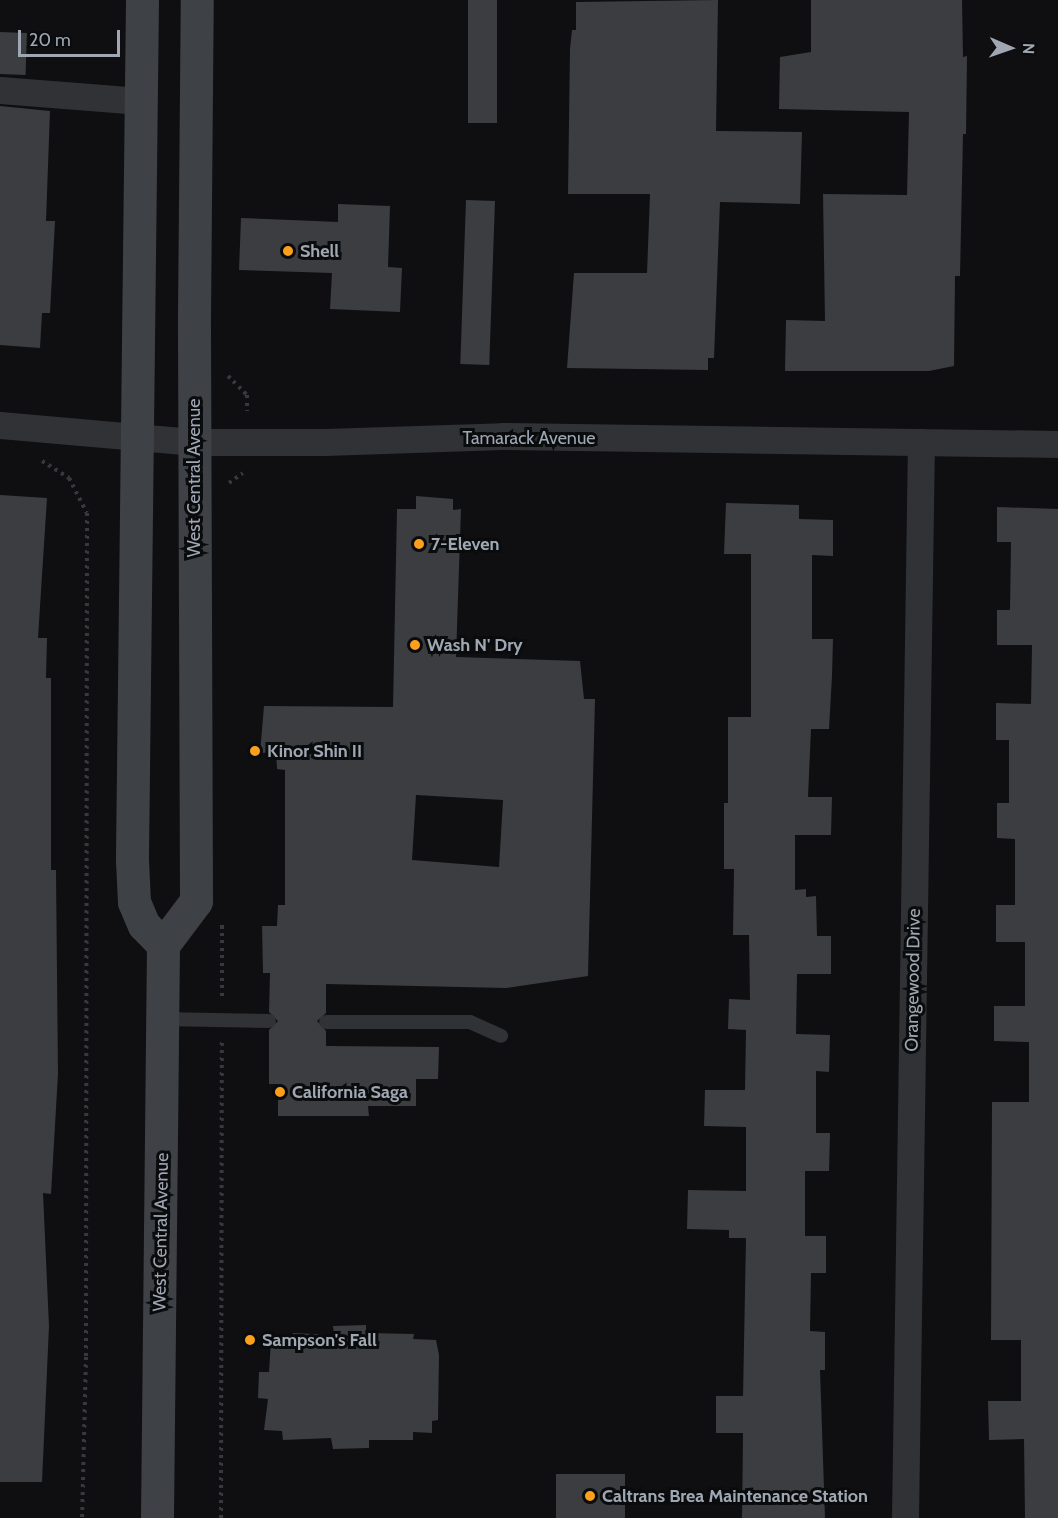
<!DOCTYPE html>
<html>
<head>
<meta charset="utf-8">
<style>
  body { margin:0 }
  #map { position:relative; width:1058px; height:1518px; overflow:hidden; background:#0f0f11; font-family:Cabin,sans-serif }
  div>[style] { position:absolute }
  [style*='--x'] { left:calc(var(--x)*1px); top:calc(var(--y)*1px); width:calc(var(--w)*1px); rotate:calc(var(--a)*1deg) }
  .building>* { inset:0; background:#3b3d41; transform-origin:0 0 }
  .path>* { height:4px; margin-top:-2px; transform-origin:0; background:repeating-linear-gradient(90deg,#36393d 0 3px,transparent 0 7.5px) }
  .service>* { height:14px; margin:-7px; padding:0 7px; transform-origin:7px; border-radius:7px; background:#303236 }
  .minor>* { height:27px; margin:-13.5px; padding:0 13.5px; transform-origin:13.5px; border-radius:13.5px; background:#303236 }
  .secondary>* { height:33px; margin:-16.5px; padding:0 16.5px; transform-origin:16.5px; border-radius:16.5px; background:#3e4146 }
  .dots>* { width:16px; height:16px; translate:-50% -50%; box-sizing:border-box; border:3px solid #0a0b0c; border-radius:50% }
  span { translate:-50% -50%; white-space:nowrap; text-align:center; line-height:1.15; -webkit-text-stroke:6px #0a0b0c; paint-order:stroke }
  .poi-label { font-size:18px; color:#9fa7b3; font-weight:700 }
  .left { translate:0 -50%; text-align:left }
  .street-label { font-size:18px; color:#9fa7b3 }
  .north { position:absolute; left:980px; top:18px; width:60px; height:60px; -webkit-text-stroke:4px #0a0b0c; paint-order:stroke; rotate:92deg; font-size:16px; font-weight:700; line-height:24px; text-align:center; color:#9fa7b3 }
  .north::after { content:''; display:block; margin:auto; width:21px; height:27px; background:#9fa7b3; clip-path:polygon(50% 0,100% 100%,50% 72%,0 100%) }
  .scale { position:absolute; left:18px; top:30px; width:102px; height:27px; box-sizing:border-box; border:3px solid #9fa7b3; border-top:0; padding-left:8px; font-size:18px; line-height:21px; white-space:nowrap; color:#9fa7b3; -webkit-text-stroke:4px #0a0b0c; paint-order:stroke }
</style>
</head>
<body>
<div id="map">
  <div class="building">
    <div style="left:468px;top:0;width:29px;height:123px"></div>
    <div style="clip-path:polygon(718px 0,716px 131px,802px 132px,800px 204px,720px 202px,714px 358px,708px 358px,708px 370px,567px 368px,574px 273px,647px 273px,650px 194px,568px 194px,570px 49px,572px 30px,576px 30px,576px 2px)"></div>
    <div style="clip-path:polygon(811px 0,962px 0,963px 57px,967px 56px,966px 134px,963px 134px,960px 276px,955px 276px,954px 366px,929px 371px,785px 371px,786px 320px,825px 321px,823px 194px,907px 195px,909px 112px,779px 109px,780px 57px,811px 52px)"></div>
    <div style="left:0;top:32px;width:27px;height:42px;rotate:2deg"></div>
    <div style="clip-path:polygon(0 106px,50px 111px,46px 221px,55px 221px,50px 313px,42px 313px,40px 348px,0 345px)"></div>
    <div style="left:466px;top:200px;width:29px;height:164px;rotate:2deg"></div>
    <div style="clip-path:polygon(338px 204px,390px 206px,388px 267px,402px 268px,400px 312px,330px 309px,332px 273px,239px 270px,241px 218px,338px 222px)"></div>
    <div style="clip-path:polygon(0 495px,47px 498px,38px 638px,47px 638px,46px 678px,51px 678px,51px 870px,56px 870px,58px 1074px,51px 1194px,43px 1193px,49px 1326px,42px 1482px,0 1482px)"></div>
    <div style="clip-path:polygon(evenodd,416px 496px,453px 499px,453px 510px,461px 509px,456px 657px,580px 661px,584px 699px,595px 699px,588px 976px,506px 988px,326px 984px,326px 1013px,317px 1021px,326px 1031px,326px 1046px,439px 1047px,438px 1079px,416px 1079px,416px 1106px,368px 1106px,369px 1116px,278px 1116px,278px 1084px,269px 1084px,269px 1030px,278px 1021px,269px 1012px,270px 973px,263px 973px,262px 926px,277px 926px,278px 905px,285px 905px,285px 770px,277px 769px,276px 752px,260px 753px,264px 706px,393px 707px,397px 509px,416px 509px,416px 496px,416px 795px,503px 800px,499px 867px,412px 860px,416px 795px)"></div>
    <div style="clip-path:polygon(726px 503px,799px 505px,799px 519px,833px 520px,833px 556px,812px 555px,812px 639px,833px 639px,832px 676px,829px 729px,811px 729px,808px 797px,832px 797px,831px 835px,795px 835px,795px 890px,806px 889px,806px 897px,816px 896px,817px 936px,831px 936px,831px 974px,797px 974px,796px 1034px,830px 1035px,829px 1072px,816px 1071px,816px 1133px,830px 1133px,829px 1171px,805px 1171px,805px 1236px,826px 1236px,826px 1273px,811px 1273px,810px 1331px,825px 1332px,825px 1370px,820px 1370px,825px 1518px,742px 1518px,743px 1433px,716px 1433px,716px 1396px,743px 1396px,746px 1238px,729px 1238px,729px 1230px,687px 1229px,688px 1190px,746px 1191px,746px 1127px,704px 1126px,705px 1090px,745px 1090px,746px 1030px,728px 1029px,729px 999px,750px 1000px,749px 935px,733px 935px,734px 869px,724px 869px,724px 803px,728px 803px,728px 717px,751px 717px,751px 554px,724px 554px)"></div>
    <div style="clip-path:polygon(997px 507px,1058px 509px,1058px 1518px,1025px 1518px,1024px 1439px,989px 1440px,988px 1401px,1021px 1401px,1021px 1340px,991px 1340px,992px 1102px,1029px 1102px,1029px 1042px,994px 1041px,994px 1006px,1025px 1006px,1025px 942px,996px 942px,996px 905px,1015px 905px,1015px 839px,997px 838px,997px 803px,1009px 803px,1009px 740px,996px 740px,996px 703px,1031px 704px,1032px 645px,997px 645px,997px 610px,1010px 610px,1011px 542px,997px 542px)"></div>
    <div style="clip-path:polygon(366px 1325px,366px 1333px,414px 1334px,413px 1339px,436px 1340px,439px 1355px,438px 1420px,432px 1421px,432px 1433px,413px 1432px,413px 1440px,369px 1440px,369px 1448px,333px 1449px,331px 1438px,283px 1440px,282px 1431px,264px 1430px,268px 1399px,258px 1398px,259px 1372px,269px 1372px,271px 1340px,291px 1341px,293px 1333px,334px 1335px,333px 1326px)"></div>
    <div style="left:556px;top:1474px;width:69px;height:44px"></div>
  </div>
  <div class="path">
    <div style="--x:228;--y:376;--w:27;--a:45"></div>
    <div style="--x:247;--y:395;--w:16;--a:90"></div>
    <div style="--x:42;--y:461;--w:32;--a:32"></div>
    <div style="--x:69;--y:478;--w:39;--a:63"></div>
    <div style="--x:87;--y:513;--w:844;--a:90.07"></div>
    <div style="--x:86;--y:1357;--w:161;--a:91.4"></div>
    <div style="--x:229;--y:483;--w:17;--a:-36"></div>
    <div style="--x:222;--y:996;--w:74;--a:-90"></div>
    <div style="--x:221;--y:1518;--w:476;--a:-89.9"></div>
  </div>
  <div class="service">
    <div style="--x:161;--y:1019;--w:108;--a:1.1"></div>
    <div style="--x:326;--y:1022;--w:144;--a:0"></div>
    <div style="--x:470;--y:1022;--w:34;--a:24"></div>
  </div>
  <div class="minor">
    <div style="--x:0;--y:90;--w:141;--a:4.5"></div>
    <div style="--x:0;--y:425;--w:196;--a:5"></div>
    <div style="--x:195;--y:442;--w:130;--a:0"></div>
    <div style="--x:325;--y:442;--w:177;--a:-1.9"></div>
    <div style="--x:502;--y:436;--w:556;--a:0.82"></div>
    <div style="--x:905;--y:1518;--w:1076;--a:-89.15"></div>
  </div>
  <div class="secondary">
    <div style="--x:142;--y:0;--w:860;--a:90.67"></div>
    <div style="--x:132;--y:860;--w:42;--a:87.3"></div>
    <div style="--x:134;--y:902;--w:25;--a:67"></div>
    <div style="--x:144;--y:925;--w:28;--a:46"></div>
    <div style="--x:157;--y:1518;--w:573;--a:-89.4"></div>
    <div style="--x:163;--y:945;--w:55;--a:-53.1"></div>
    <div style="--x:196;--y:901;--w:584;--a:-90.2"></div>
    <div style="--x:194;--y:317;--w:317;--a:-89.5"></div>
  </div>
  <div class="dots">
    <div style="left:288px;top:251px;background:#fc9f1c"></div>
    <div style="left:419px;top:544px;background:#fc9f1c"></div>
    <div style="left:415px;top:645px;background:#fc9f1c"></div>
    <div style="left:255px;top:751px;background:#fc9f1c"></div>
    <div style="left:280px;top:1092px;background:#fc9f1c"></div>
    <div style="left:250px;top:1340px;background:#fc9f1c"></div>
    <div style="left:590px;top:1496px;background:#fc9f1c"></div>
  </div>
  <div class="poi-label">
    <span class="left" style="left:300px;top:251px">Shell</span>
    <span class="left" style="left:431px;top:544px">7-Eleven</span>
    <span class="left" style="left:427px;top:645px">Wash N' Dry</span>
    <span class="left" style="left:267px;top:751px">Kinor Shin II</span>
    <span class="left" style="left:292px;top:1092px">California Saga</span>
    <span class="left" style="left:262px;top:1340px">Sampson's Fall</span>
    <span class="left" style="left:602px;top:1496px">Caltrans Brea Maintenance Station</span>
  </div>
  <div class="street-label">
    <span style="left:529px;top:438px">Tamarack Avenue</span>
    <span style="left:194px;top:478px;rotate:-90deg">West Central Avenue</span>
    <span style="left:913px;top:980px;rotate:-89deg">Orangewood Drive</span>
    <span style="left:161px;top:1232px;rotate:-89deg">West Central Avenue</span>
  </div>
  <div class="north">N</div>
  <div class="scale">20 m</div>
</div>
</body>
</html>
